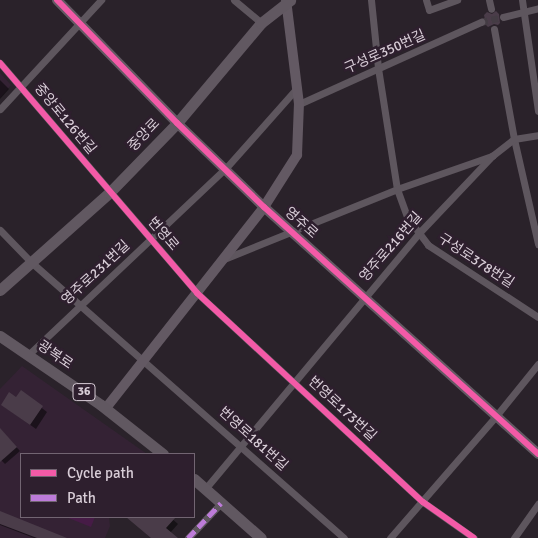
<!DOCTYPE html>
<html>
<head>
<meta charset="utf-8">
<style>
  body { margin:0 }
  #map { position:relative; width:538px; height:538px; overflow:hidden; background:#2a222a; font-family:Signika,"Noto Sans KR",sans-serif }
  div>[style] { position:absolute }
  [style*='--x'] { left:calc(var(--x)*1px); top:calc(var(--y)*1px); width:calc(var(--w)*1px); rotate:calc(var(--a)*1deg) }
  .built>* { inset:0; background:#342234 }
  .green>* { inset:0; background:#461b46 }
  .shadow>* { inset:0; background:#0007 }
  .building>* { inset:0; background:#4a3c49 }
  .street-tunnel>* { height:7px; margin-top:-3.5px; transform-origin:0; background:repeating-linear-gradient(90deg,#443c44 0 7px,transparent 0 10.5px) }
  .street>* { height:7px; margin:-3.5px; padding:0 3.5px; transform-origin:3.5px; border-radius:3.5px; background:#5e565e }
  .secondary>* { height:10px; margin:-5px; padding:0 5px; transform-origin:5px; border-radius:5px; background:#635963 }
  .primary>* { height:11px; margin:-5.5px; padding:0 5.5px; transform-origin:5.5px; border-radius:5.5px; background:#615861 }
  .quiet>* { height:5px; margin-top:-2.5px; transform-origin:0; background:repeating-linear-gradient(90deg,#bd7bd9 0 10px,transparent 0 15px) }
  .cycleway>* { height:6px; margin:-3px; padding:0 3px; transform-origin:3px; border-radius:3px; background:#f35aa7 }
  span { translate:-50% -50%; white-space:nowrap; text-align:center; line-height:1.15; -webkit-text-stroke:5px #2e1f2e; paint-order:stroke }
  .shield-label span { padding:1px 4px; background:#2e1f2e; border:1px solid; border-radius:4px; -webkit-text-stroke-width:0 }
  .shield-label { font-size:12px; color:#d8cdd7; font-weight:700 }
  .street-label { font-size:14px; color:#d8cdd7 }
  .legend { position:absolute; left:20px; top:453px; width:175px; height:65px; box-sizing:border-box; background:#2e1f2e; border:1px solid #726572; margin:0; padding:6px 9px; list-style:none; font-size:15px; color:#d8cdd7 }
  .legend li { display:flex; align-items:center; gap:10px; height:25px }
  .legend b { width:25px; border:1px solid #726572 }
</style>
</head>
<body>
<div id="map">
  <div class="built">
    <div style="clip-path:polygon(0 73px,11px 85px,0 98px)"></div>
    <div style="clip-path:polygon(22px 366px,147px 454px,21px 454px,21px 517px,109px 517px,110px 526px,105px 538px,0 538px,0 389px)"></div>
  </div>
  <div class="green">
    <div style="clip-path:polygon(66px 517px,95px 517px,91px 527px)"></div>
  </div>
  <div class="shadow">
    <div style="clip-path:polygon(0 80px,9px 89px,0 99px)"></div>
    <div style="clip-path:polygon(21px 392px,47px 412px,36px 429px,2px 405px,17px 399px)"></div>
    <div style="clip-path:polygon(0 429px,20px 451px,5px 464px,0 459px)"></div>
    <div style="clip-path:polygon(0 513px,64px 538px,34px 538px,0 525px)"></div>
    <div style="clip-path:polygon(133px 517px,170px 517px,178px 524px,170px 533px,176px 538px,152px 538px,131px 519px)"></div>
  </div>
  <div class="building">
    <div style="clip-path:polygon(496px 11px,499px 14px,500px 23px,498px 25px,494px 24px,488px 27px,486px 25px,484px 15px,487px 12px,492px 14px)"></div>
    <div style="clip-path:polygon(21px 390px,43px 406px,30px 425px,1px 405px,9px 392px,16px 397px)"></div>
    <div style="clip-path:polygon(0 428px,17px 447px,0 462px)"></div>
    <div style="clip-path:polygon(0 511px,67px 538px,37px 538px,0 524px)"></div>
    <div style="clip-path:polygon(126px 517px,176px 517px,166px 528px,178px 538px,151px 538px)"></div>
  </div>
  <div class="street-tunnel">
    <div style="--x:481;--y:22;--w:23;--a:-13"></div>
  </div>
  <div class="street">
    <div style="--x:234;--y:0;--w:35;--a:40"></div>
    <div style="--x:371;--y:0;--w:68;--a:84.1"></div>
    <div style="--x:378;--y:68;--w:122;--a:81.1"></div>
    <div style="--x:397;--y:189;--w:30;--a:70"></div>
    <div style="--x:407;--y:217;--w:35;--a:53"></div>
    <div style="--x:428;--y:245;--w:131;--a:33.2"></div>
    <div style="--x:426;--y:0;--w:10;--a:73"></div>
    <div style="--x:429;--y:10;--w:30;--a:-20"></div>
    <div style="--x:489;--y:0;--w:9;--a:77"></div>
    <div style="--x:522;--y:0;--w:112;--a:81.8"></div>
    <div style="--x:503;--y:17;--w:36;--a:-14"></div>
    <div style="--x:494;--y:29;--w:112;--a:79.7"></div>
    <div style="--x:514;--y:139;--w:108;--a:77.1"></div>
    <div style="--x:0;--y:63;--w:303;--a:49.4"></div>
    <div style="--x:197;--y:293;--w:308;--a:42.8"></div>
    <div style="--x:423;--y:502;--w:62;--a:35.2"></div>
    <div style="--x:299;--y:104;--w:200;--a:-24.3"></div>
    <div style="--x:0;--y:109;--w:149;--a:-47.2"></div>
    <div style="--x:0;--y:230;--w:45;--a:45.9"></div>
    <div style="--x:31;--y:262;--w:417;--a:41.4"></div>
    <div style="--x:224;--y:259;--w:187;--a:-22"></div>
    <div style="--x:397;--y:189;--w:101;--a:-19.2"></div>
    <div style="--x:492;--y:156;--w:28;--a:-38"></div>
    <div style="--x:514;--y:139;--w:24;--a:-9"></div>
    <div style="--x:28;--y:355;--w:271;--a:-43.4"></div>
    <div style="--x:225;--y:169;--w:108;--a:-48.4"></div>
    <div style="--x:205;--y:489;--w:332;--a:-50.1"></div>
    <div style="--x:418;--y:234;--w:108;--a:-46.5"></div>
    <div style="--x:188;--y:538;--w:48;--a:-46.7"></div>
    <div style="--x:390;--y:538;--w:162;--a:-49"></div>
    <div style="--x:496;--y:416;--w:67;--a:-51.1"></div>
    <div style="--x:514;--y:538;--w:42;--a:-54.8"></div>
  </div>
  <div class="secondary">
    <div style="--x:57;--y:0;--w:172;--a:45.7"></div>
    <div style="--x:177;--y:123;--w:121;--a:44"></div>
    <div style="--x:264;--y:207;--w:369;--a:42"></div>
    <div style="--x:106;--y:408;--w:256;--a:-51.8"></div>
    <div style="--x:264;--y:207;--w:62;--a:-57.6"></div>
    <div style="--x:297;--y:155;--w:51;--a:-87.8"></div>
    <div style="--x:299;--y:104;--w:105;--a:-97.1"></div>
  </div>
  <div class="primary">
    <div style="--x:0;--y:290;--w:146;--a:-41.7"></div>
    <div style="--x:109;--y:193;--w:98;--a:-45.8"></div>
    <div style="--x:177;--y:123;--w:131;--a:-50"></div>
    <div style="--x:261;--y:23;--w:37;--a:-38"></div>
    <div style="--x:0;--y:336;--w:122;--a:34.3"></div>
    <div style="--x:101;--y:405;--w:79;--a:38.3"></div>
    <div style="--x:194;--y:479;--w:89;--a:41.4"></div>
  </div>
  <div class="quiet">
    <div style="--x:188;--y:538;--w:48;--a:-46.7"></div>
  </div>
  <div class="cycleway">
    <div style="--x:57;--y:0;--w:172;--a:45.7"></div>
    <div style="--x:177;--y:123;--w:121;--a:44"></div>
    <div style="--x:264;--y:207;--w:369;--a:42"></div>
    <div style="--x:0;--y:63;--w:303;--a:49.4"></div>
    <div style="--x:197;--y:293;--w:308;--a:42.8"></div>
    <div style="--x:423;--y:502;--w:62;--a:35.2"></div>
  </div>
  <div class="shield-label">
    <span style="left:84px;top:392px">36</span>
  </div>
  <div class="street-label">
    <span style="left:385px;top:52px;rotate:-24deg">구성로350번길</span>
    <span style="left:65px;top:119px;rotate:50deg">중앙로126번길</span>
    <span style="left:144px;top:135px;rotate:-46deg">중앙로</span>
    <span style="left:301px;top:223px;rotate:42deg">영주로</span>
    <span style="left:163px;top:234px;rotate:49deg">번영로</span>
    <span style="left:391px;top:247px;rotate:-49deg">영주로216번길</span>
    <span style="left:476px;top:261px;rotate:33deg">구성로378번길</span>
    <span style="left:96px;top:273px;rotate:-43deg">영주로231번길</span>
    <span style="left:55px;top:355px;rotate:34deg">광복로</span>
    <span style="left:342px;top:409px;rotate:43deg">번영로173번길</span>
    <span style="left:253px;top:439px;rotate:42deg">번영로181번길</span>
  </div>
  <ul class="legend">
  <li><b style="height:6px;background:#f35aa7"></b>Cycle path</li>
  <li><b style="height:6px;background:#bd7bd9"></b>Path</li>
  </ul>
</div>
</body>
</html>
